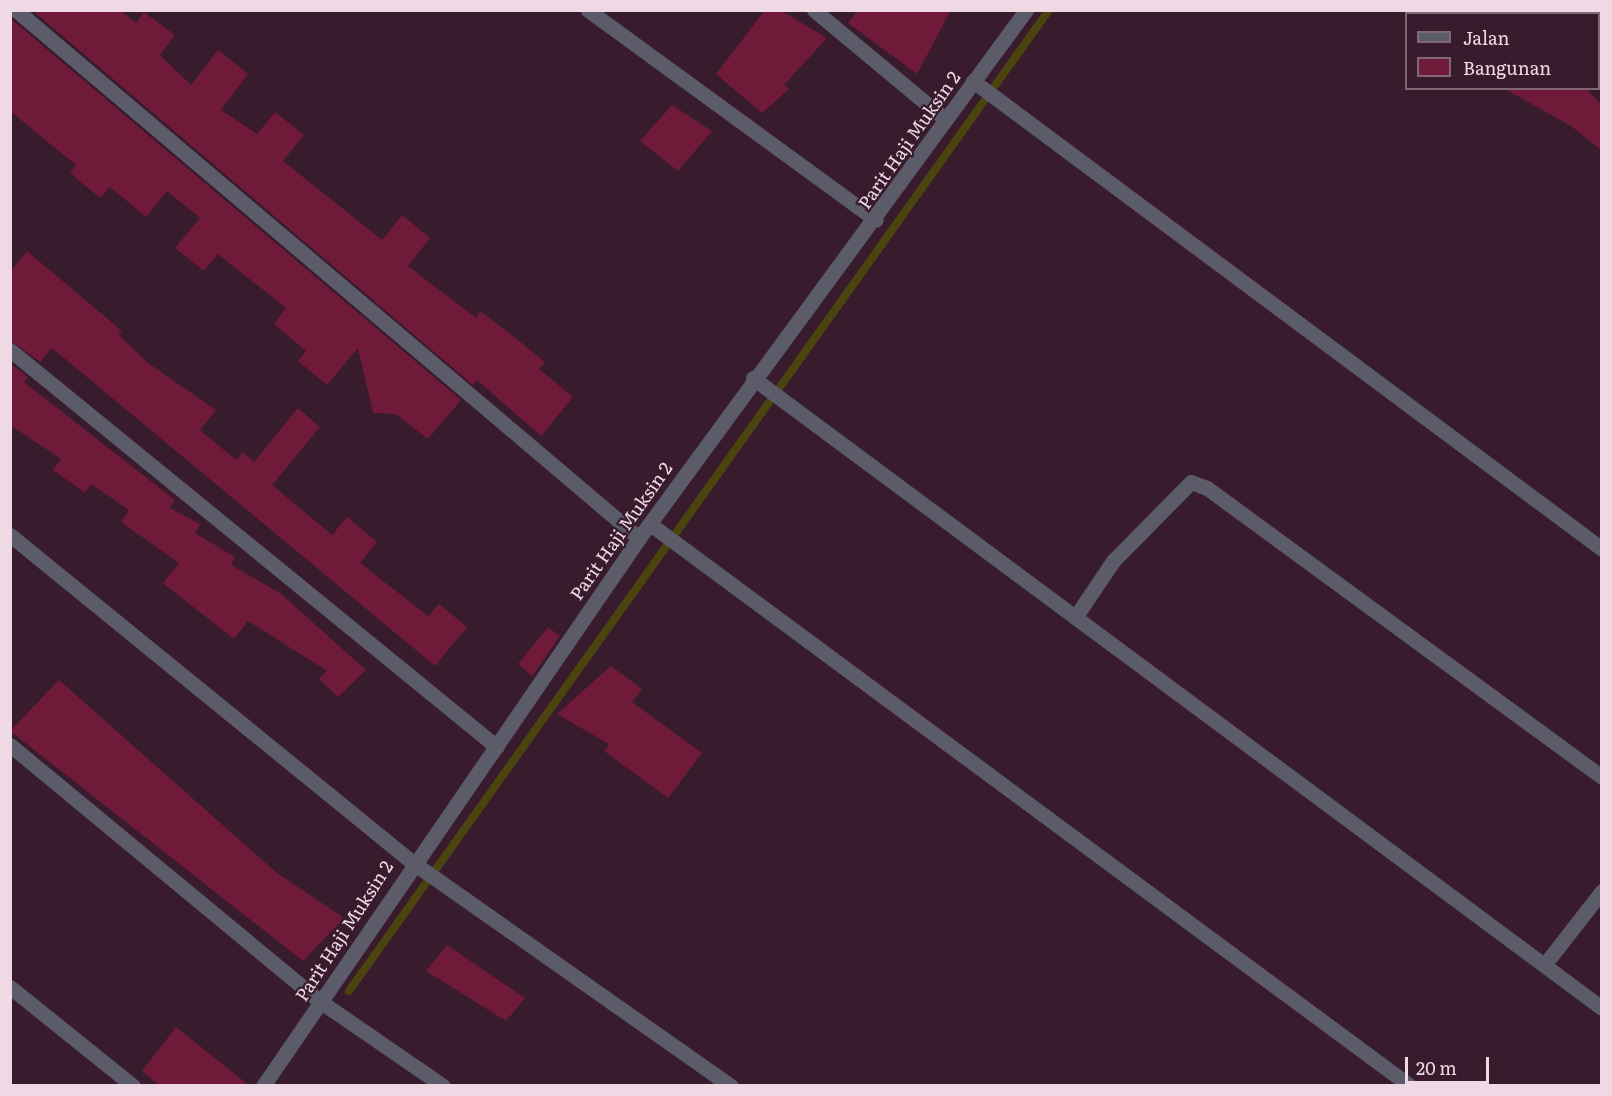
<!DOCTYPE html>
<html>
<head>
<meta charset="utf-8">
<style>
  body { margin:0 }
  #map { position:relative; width:1612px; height:1096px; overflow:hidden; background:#381b2d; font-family:Literata,serif }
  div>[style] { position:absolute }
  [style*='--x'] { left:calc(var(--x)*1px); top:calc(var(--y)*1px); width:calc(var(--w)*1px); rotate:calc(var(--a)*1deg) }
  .stream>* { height:8px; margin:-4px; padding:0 4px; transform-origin:4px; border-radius:4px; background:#4a450e }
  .building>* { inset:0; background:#6f1a38 }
  .minor>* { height:15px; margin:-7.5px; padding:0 7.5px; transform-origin:7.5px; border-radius:7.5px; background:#5b5b6a }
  span { translate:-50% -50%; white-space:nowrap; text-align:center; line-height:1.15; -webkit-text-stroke:4.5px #381b2d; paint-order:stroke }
  .street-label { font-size:18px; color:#eed9e4 }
  .frame { position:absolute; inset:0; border:12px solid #eed9e4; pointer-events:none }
  .legend { position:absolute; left:1405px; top:12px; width:195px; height:78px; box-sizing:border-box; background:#381b2d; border:2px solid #816776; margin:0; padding:8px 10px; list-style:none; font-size:18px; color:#eed9e4 }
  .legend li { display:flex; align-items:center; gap:12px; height:30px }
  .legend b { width:30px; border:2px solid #816776 }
  .scale { position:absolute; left:1405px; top:1057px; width:84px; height:27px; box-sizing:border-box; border:3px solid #eed9e4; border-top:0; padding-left:8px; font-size:18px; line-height:21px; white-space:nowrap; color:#eed9e4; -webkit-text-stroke:4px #381b2d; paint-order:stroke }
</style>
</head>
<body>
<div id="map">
  <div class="stream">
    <div style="--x:349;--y:991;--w:1205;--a:-54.49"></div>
  </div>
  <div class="building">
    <div style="clip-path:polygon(32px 10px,120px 10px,136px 23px,144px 12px,175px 35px,160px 55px,191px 85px,218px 50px,248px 74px,221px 110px,257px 134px,275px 112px,304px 135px,283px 161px,382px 240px,402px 215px,430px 238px,408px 266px,476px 318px,480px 311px,512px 335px,545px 362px,539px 369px,573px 397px,541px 436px,477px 380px,473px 385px)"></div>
    <div style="clip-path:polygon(765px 10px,780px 10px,827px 38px,784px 85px,789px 89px,762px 113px,716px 74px)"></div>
    <div style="clip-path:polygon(858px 10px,951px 10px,917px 74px,848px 23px)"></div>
    <div style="clip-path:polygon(10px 18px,461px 400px,428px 439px,396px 414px,373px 413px,358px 348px,327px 385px,298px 361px,306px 351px,274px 324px,286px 308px,218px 254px,204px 271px,175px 248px,200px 218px,167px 191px,146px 217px,110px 187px,100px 198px,70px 173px,76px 165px,10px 111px)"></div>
    <div style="clip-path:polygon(1503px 88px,1585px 88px,1602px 105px,1602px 151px,1571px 126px)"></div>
    <div style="clip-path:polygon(672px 105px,712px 131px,678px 171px,640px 141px)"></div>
    <div style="clip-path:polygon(27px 251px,122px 331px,119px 335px,148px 363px,216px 410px,200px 430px,236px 460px,243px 452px,254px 462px,298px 408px,320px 427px,272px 485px,332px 535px,347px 517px,377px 542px,360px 563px,428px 616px,439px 604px,467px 627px,435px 666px,52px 348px,40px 362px,10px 340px,10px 272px)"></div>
    <div style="clip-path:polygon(10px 363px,28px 377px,24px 382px,175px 500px,170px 508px,200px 524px,195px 533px,235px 557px,231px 565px,280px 593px,366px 670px,338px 697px,319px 679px,327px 671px,248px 621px,234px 639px,163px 583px,179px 563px,121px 522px,129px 510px,91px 484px,85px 493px,53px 470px,61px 459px,10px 425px)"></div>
    <div style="clip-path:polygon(548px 627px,560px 636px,532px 676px,518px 664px)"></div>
    <div style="clip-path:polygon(611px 666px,642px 689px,632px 702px,702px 753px,668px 798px,604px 751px,609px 744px,557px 714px)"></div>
    <div style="clip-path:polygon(59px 680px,277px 873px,344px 918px,303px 961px,10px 731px)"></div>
    <div style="clip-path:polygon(447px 945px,525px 998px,506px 1021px,426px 971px)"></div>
    <div style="clip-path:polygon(176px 1027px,250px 1086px,160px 1086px,142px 1071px)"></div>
  </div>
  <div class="minor">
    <div style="--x:16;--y:10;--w:817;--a:40.28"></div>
    <div style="--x:588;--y:10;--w:356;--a:36.1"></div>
    <div style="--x:814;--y:10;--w:170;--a:39.8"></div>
    <div style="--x:1531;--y:10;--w:6;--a:45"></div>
    <div style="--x:1598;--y:59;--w:4;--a:27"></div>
    <div style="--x:973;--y:81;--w:784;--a:36.65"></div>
    <div style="--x:10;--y:350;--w:628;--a:39.19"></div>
    <div style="--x:753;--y:378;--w:1057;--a:36.58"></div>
    <div style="--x:650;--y:524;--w:945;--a:36.48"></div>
    <div style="--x:10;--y:535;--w:518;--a:39.13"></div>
    <div style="--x:412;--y:862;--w:390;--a:35.1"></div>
    <div style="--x:1076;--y:616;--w:66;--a:-56.1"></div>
    <div style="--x:1113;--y:561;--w:111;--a:-45.4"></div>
    <div style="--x:1191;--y:482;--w:17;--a:21"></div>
    <div style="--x:1207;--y:488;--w:489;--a:36.2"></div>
    <div style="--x:10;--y:745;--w:403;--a:39.6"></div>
    <div style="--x:321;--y:1002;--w:148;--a:34.5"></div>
    <div style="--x:1545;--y:964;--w:93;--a:-52"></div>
    <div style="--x:10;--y:987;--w:158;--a:38.8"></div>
    <div style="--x:263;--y:1086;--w:665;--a:-55.54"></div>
    <div style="--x:639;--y:538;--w:655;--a:-53.76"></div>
  </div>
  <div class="street-label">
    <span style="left:909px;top:140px;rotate:-55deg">Parit Haji Muksin 2</span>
    <span style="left:621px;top:531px;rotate:-55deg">Parit Haji Muksin 2</span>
    <span style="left:344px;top:931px;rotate:-57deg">Parit Haji Muksin 2</span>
  </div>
  <div class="frame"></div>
  <ul class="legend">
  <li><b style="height:8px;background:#5b5b6a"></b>Jalan</li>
  <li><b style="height:16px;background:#6f1a38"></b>Bangunan</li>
  </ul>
  <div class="scale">20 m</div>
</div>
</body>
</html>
